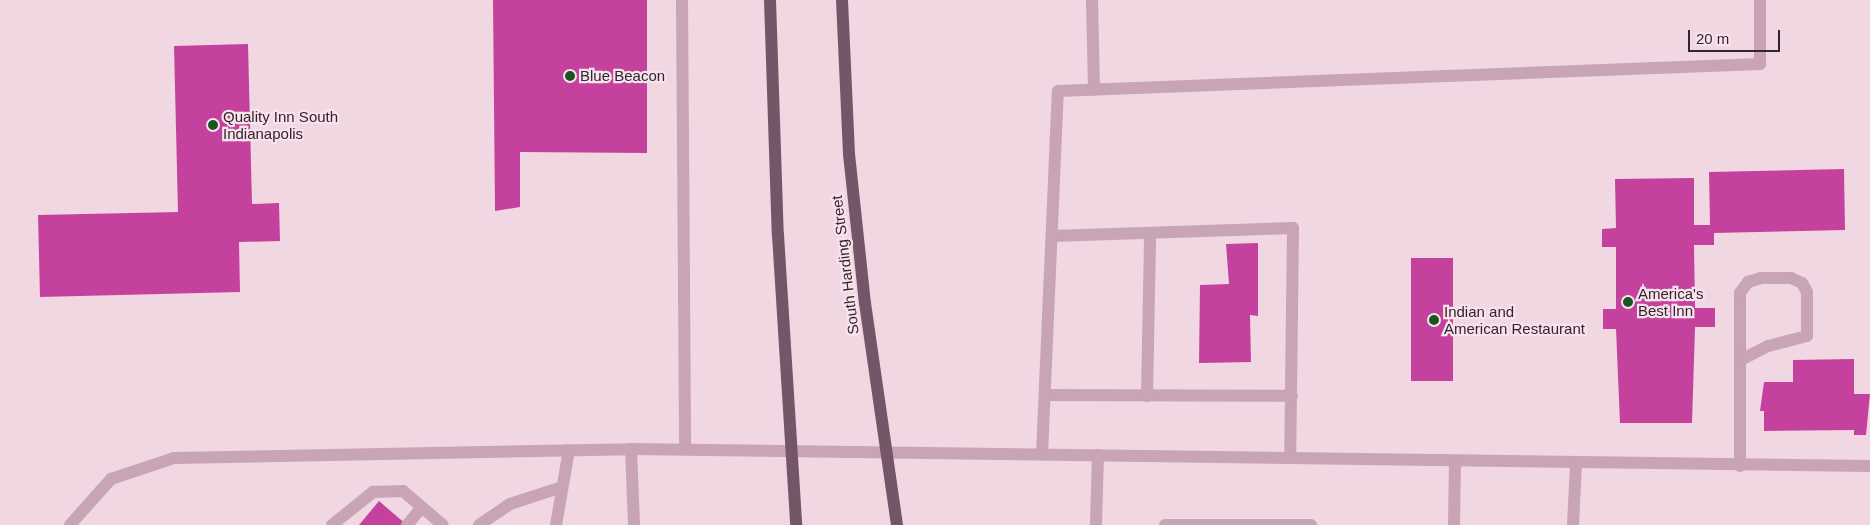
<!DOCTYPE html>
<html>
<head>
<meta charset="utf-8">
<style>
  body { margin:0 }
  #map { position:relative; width:1870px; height:525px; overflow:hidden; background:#f0d7e2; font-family:Arial,sans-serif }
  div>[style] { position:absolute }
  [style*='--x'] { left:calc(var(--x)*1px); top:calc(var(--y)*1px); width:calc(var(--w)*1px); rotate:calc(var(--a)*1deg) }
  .building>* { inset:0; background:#c4429e; transform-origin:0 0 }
  .minor>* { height:12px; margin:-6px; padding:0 6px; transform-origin:6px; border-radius:6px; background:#c8a4b5 }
  .major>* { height:12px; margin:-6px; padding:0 6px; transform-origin:6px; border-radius:6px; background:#755669 }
  .dots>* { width:14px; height:14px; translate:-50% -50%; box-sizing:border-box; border:2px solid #f8e3ec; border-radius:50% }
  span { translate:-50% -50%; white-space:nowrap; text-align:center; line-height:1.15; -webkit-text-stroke:4.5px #f8e3ec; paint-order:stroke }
  .poi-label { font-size:15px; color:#33252e }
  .left { translate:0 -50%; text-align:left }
  .street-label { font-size:15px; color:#33252e }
  .scale { position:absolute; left:1688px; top:30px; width:92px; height:22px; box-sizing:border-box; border:2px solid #33252e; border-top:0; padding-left:6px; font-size:15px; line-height:18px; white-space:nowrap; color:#33252e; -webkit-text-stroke:4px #f8e3ec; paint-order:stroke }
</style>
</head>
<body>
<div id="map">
  <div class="building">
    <div style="clip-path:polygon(493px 0,647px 0,647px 153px,520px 152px,520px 207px,495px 211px)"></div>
    <div style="clip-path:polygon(248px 44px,252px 204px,279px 203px,280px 241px,239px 242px,240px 292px,40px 297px,38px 215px,178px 212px,174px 46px)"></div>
    <div style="clip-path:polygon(1844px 169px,1845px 230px,1714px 233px,1714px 245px,1694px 245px,1695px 308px,1715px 308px,1715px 327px,1695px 327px,1692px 423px,1620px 423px,1616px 329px,1603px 329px,1603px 309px,1616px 309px,1616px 247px,1602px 247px,1602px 229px,1616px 228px,1615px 179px,1694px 178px,1694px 225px,1710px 225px,1709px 172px)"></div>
    <div style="clip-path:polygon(1258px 243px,1258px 316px,1250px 315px,1251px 362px,1199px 363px,1200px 285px,1229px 284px,1226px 244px)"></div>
    <div style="left:1411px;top:258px;width:42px;height:123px"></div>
    <div style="clip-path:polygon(1854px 359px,1854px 394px,1870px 394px,1866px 435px,1854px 435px,1854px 430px,1764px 431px,1764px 411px,1760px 411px,1764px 382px,1793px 382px,1793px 360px)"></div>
    <div style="clip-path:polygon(379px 501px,407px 525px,359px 525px)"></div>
  </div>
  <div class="minor">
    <div style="--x:682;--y:0;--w:449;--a:89.6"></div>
    <div style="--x:1092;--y:0;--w:90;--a:88.7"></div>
    <div style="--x:1052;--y:236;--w:241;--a:-1.9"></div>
    <div style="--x:1293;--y:228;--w:230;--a:90.7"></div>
    <div style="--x:1045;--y:395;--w:247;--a:0.2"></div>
    <div style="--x:1147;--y:396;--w:163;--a:-88.9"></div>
    <div style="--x:631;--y:449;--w:76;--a:87.7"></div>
    <div style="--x:1042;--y:454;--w:363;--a:-87.5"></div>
    <div style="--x:1058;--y:91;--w:703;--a:-2.2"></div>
    <div style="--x:1760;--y:64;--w:64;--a:-90"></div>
    <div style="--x:1740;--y:466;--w:173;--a:-90"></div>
    <div style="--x:1740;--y:293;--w:14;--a:-54"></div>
    <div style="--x:1748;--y:282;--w:14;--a:-17"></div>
    <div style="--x:1761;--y:278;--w:30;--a:0"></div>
    <div style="--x:1791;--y:278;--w:12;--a:24"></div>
    <div style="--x:1802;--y:283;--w:10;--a:61"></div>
    <div style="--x:1807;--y:292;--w:44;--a:90"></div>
    <div style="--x:1807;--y:336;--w:40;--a:165.6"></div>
    <div style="--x:1768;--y:346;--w:30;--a:153"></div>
    <div style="--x:70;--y:525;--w:62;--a:-48.3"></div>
    <div style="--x:111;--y:479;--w:66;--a:-18.4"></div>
    <div style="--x:174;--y:458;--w:457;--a:-1.1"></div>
    <div style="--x:631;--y:449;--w:1239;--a:0.79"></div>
    <div style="--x:332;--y:525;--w:53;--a:-38.8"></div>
    <div style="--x:373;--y:492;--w:30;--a:-2"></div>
    <div style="--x:403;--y:491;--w:52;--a:40.4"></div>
    <div style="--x:407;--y:525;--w:23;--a:-50"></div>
    <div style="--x:479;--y:525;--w:37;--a:-34"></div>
    <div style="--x:510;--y:504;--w:52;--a:-18.1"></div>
    <div style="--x:556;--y:525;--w:76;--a:-80.2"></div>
    <div style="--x:1096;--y:525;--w:70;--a:-88.4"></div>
    <div style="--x:1165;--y:525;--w:146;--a:0"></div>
    <div style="--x:1454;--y:525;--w:64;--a:-89.1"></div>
    <div style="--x:1573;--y:525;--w:62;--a:-87.2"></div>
  </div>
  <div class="major">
    <div style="--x:770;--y:0;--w:235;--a:88.1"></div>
    <div style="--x:778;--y:235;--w:291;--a:86.4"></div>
    <div style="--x:842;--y:0;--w:154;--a:87.4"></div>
    <div style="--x:849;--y:154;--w:150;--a:83.9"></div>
    <div style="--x:865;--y:303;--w:224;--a:81.8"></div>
  </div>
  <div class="dots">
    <div style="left:570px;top:76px;background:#1c5322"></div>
    <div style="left:213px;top:125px;background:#1c5322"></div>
    <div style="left:1628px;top:302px;background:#1c5322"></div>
    <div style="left:1434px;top:320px;background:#1c5322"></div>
  </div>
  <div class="poi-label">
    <span class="left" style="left:580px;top:76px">Blue Beacon</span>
    <span class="left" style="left:223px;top:125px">Quality Inn South<br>Indianapolis</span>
    <span class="left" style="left:1638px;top:302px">America's<br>Best Inn</span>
    <span class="left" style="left:1444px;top:320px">Indian and<br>American Restaurant</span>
  </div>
  <div class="street-label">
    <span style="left:845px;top:265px;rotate:-97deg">South Harding Street</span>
  </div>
  <div class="scale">20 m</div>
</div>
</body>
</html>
